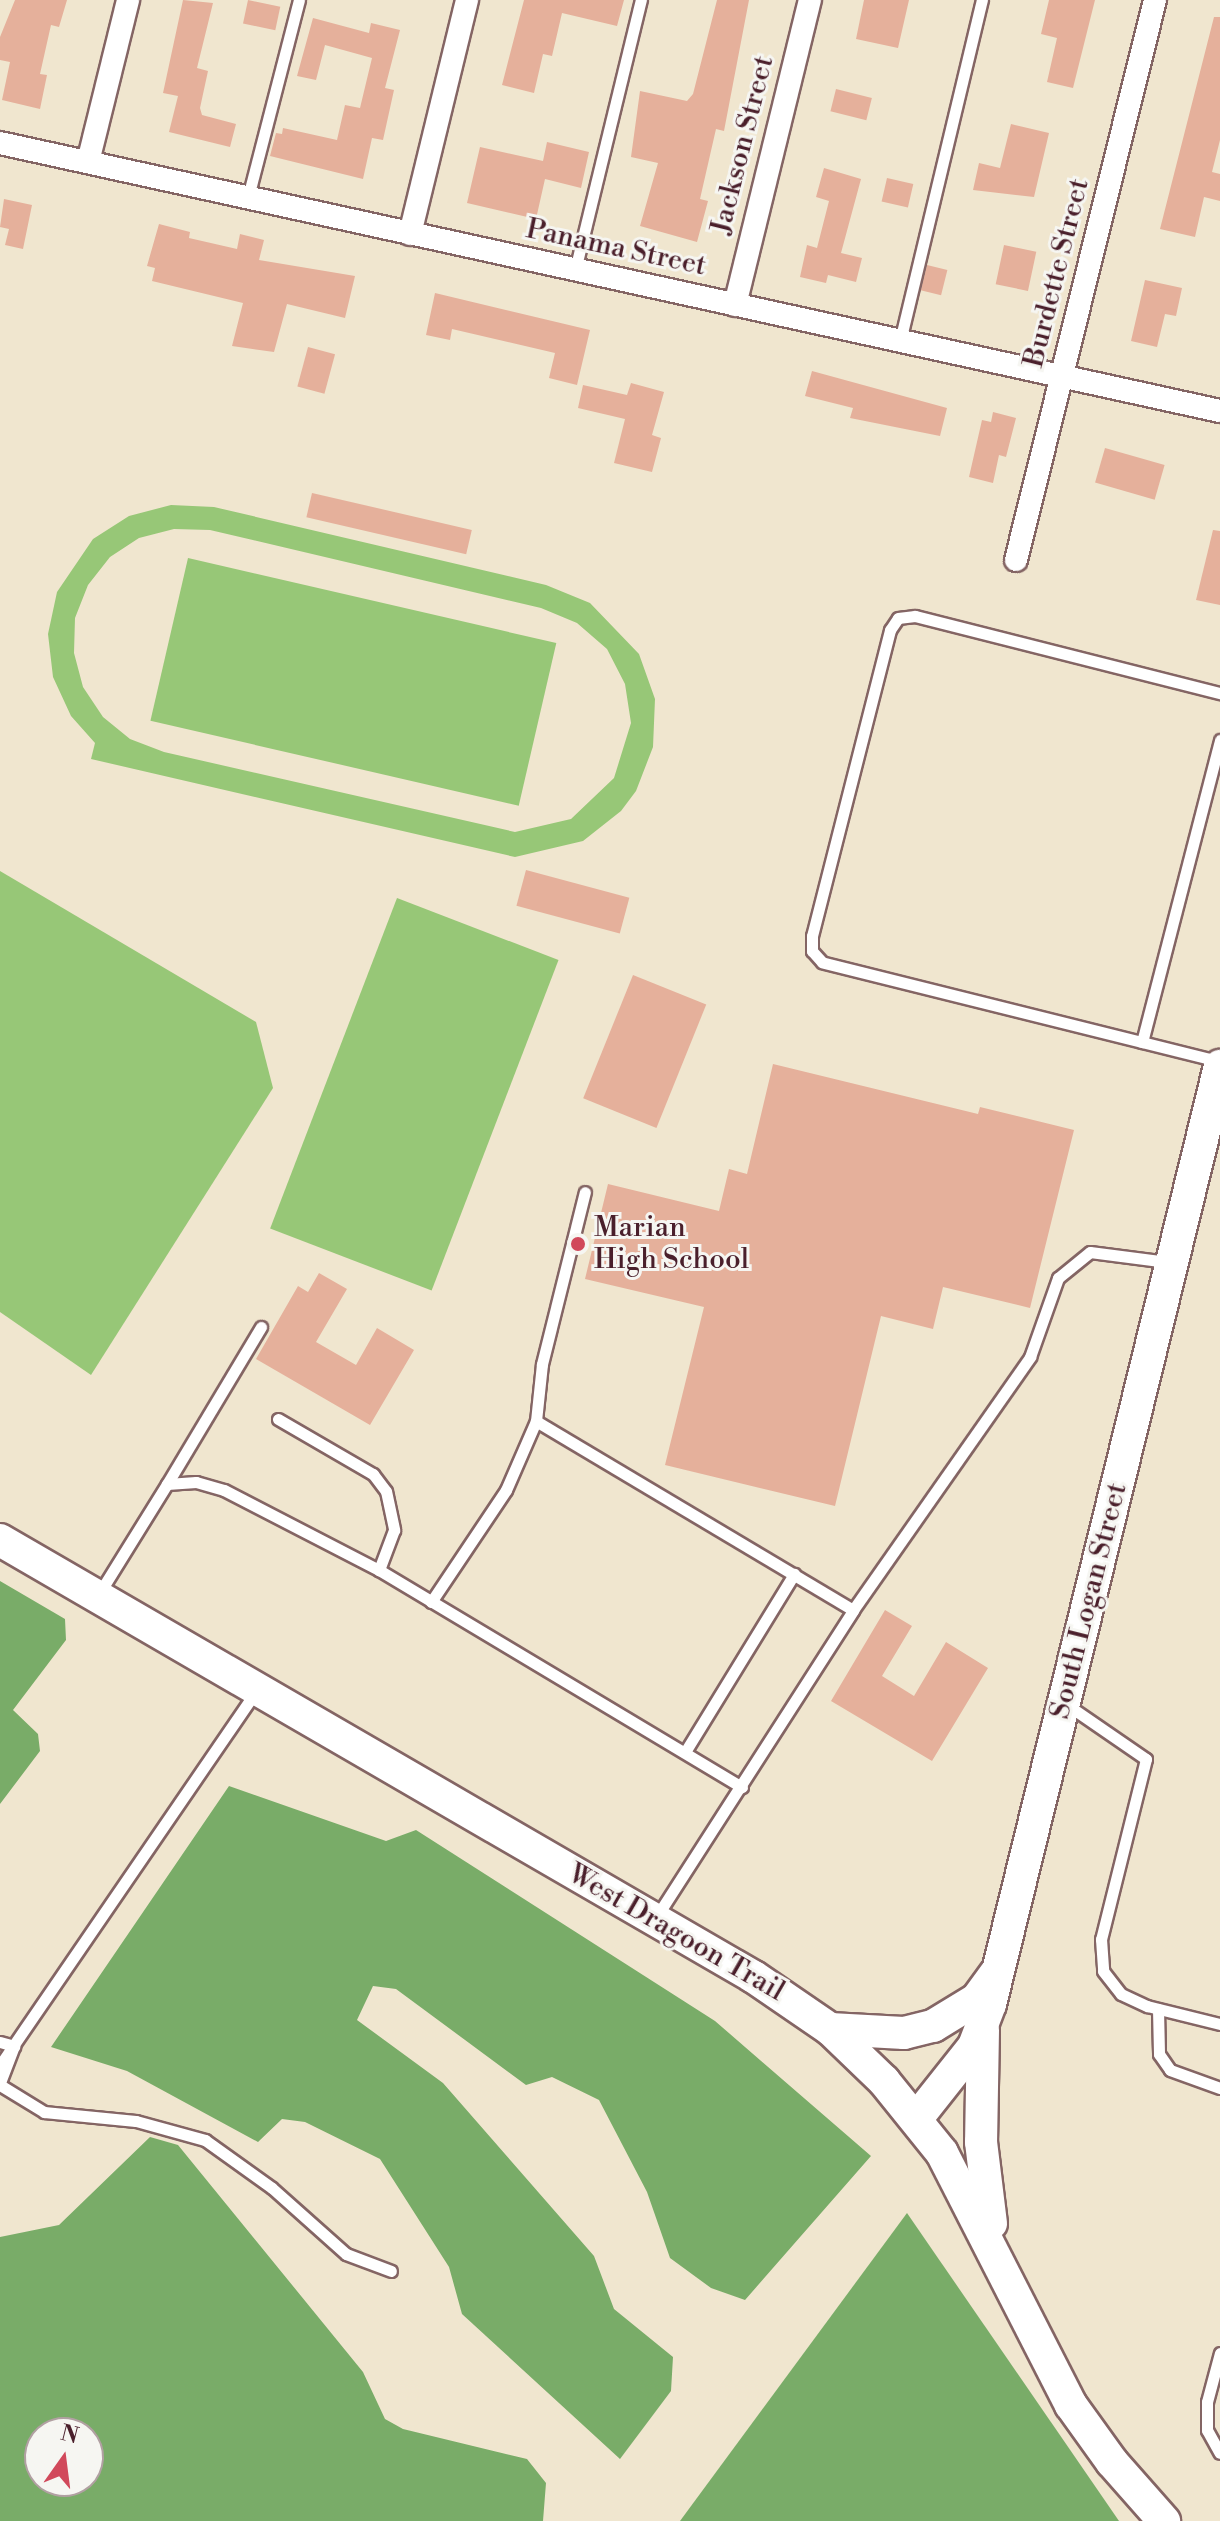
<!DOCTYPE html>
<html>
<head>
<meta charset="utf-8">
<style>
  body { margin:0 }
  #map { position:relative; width:1220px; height:2521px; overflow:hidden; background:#f0e6cf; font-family:"Libre Bodoni",serif }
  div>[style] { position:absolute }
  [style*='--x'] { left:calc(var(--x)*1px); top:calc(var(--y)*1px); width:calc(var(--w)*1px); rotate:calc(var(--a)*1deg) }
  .green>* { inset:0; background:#97c777; transform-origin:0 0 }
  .forest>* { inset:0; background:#79ac68 }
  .building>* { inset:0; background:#e5b09b; transform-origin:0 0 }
  .roads { filter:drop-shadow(2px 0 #846564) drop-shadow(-2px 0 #846564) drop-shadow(0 2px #846564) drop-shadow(0 -2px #846564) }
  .lane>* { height:11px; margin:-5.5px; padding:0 5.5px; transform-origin:5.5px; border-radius:5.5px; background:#fff }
  .street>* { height:22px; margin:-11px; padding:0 11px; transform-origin:11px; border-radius:11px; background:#fff }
  .secondary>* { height:32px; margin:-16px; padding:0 16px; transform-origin:16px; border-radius:16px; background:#fff }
  .dots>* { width:22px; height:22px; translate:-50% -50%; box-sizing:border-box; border:4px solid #f6f6f2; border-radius:50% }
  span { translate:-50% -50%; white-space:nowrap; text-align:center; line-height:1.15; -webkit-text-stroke:6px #f6f6f2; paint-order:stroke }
  .street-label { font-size:28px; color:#4a1f2b }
  .poi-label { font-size:28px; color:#4a1f2b }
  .left { translate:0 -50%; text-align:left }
  .north { position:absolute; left:24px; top:2417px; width:80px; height:80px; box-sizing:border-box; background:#f6f6f2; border:2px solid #b1a0a2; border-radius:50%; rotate:14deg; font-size:22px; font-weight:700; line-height:32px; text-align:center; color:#4a1f2b }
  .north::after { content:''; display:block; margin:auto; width:28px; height:36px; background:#d1495b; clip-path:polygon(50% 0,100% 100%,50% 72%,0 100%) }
</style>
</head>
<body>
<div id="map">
  <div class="green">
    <div style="clip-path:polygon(evenodd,171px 505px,214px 507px,546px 585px,590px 603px,639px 654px,655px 699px,653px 747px,636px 791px,621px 811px,583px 841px,515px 857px,91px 759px,95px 743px,71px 716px,53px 677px,48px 634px,57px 592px,93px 539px,129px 516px,171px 505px,174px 529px,210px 530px,541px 608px,577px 623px,607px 649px,625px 684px,631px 723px,614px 778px,571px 819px,515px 832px,164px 752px,130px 739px,103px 717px,83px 687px,74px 653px,75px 618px,88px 585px,110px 557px,139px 538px,174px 529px)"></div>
    <div style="left:188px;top:558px;width:378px;height:167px;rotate:13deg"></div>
    <div style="clip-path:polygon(0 871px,256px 1022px,273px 1088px,91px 1375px,0 1312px)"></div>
    <div style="left:397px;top:898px;width:173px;height:354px;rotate:21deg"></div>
  </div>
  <div class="forest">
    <div style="clip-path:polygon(0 1581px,65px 1619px,66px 1640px,13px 1710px,38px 1734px,40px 1751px,0 1804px)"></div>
    <div style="clip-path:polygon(229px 1786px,386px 1841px,416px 1830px,715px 2021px,871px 2156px,745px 2300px,711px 2288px,670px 2258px,647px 2192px,599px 2100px,552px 2077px,526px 2085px,396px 1989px,373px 1986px,357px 2020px,443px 2083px,594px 2256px,614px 2309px,673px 2357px,671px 2391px,620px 2459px,462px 2314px,449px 2267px,380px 2159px,305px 2122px,282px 2119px,258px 2142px,127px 2071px,51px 2047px)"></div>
    <div style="clip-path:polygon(evenodd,150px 2137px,178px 2145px,363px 2372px,385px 2419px,403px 2429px,527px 2459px,546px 2483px,543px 2521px,0 2521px,0 2237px,59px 2225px,150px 2137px,40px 2433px,88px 2433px,88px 2481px,40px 2481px,40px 2433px)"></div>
    <div style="clip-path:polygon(907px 2213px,1119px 2521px,680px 2521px)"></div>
  </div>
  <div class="building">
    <div style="clip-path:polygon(15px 0,67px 0,59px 27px,51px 25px,40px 74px,47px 75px,40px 109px,2px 100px,10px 62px,0 60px,0 37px)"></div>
    <div style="clip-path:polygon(183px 0,213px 3px,197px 68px,208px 71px,200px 108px,202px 115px,236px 124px,230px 147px,169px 132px,178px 96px,163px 93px)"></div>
    <div style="left:248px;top:0;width:33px;height:24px;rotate:12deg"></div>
    <div style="clip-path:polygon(524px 0,624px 0,617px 26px,562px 13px,552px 56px,543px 54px,534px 93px,502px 85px)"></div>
    <div style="clip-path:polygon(717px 0,749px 0,724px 131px,716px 129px,700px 199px,708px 201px,697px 242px,640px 226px,658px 163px,631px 157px,640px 91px,687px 101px,693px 94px)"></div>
    <div style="clip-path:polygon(864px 0,909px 0,898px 48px,856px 39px)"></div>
    <div style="clip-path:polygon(1049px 0,1095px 0,1073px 88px,1047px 82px,1057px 38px,1041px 34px)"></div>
    <div style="clip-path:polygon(1214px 17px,1220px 17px,1220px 140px,1212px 172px,1220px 174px,1220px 201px,1204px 197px,1195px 237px,1160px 229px)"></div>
    <div style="clip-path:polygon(313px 18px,369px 33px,371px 23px,400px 30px,385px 88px,394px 90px,383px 140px,372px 138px,363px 179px,270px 156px,276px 133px,282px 134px,283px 128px,337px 140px,345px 105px,360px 108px,372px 58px,325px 45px,316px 80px,297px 76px)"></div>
    <div style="left:836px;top:89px;width:37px;height:23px;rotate:14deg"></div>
    <div style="clip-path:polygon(1011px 124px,1049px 133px,1034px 197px,973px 190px,979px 163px,1000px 168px)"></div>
    <div style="clip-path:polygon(547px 142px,589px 152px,581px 188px,545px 179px,536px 219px,467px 203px,480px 147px,543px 161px)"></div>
    <div style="clip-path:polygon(824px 168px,861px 179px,841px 253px,862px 258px,856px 282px,828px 275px,826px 283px,800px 277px,807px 245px,817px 248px,829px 201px,816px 197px)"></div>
    <div style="left:887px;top:178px;width:27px;height:24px;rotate:13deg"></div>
    <div style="clip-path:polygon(4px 199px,32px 205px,23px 249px,5px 245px,9px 229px,0 227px)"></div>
    <div style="clip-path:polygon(159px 224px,190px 232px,189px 238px,237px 249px,240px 234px,264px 240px,259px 260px,355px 276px,345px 318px,287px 304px,274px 352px,232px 346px,243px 303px,152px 281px,155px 268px,147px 266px)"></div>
    <div style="left:1004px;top:245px;width:33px;height:40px;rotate:12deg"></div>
    <div style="left:927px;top:265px;width:21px;height:26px;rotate:14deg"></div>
    <div style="clip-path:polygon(1145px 280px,1182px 288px,1176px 316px,1165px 314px,1157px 347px,1131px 341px)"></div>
    <div style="clip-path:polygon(435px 293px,590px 330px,577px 385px,549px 378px,555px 353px,452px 329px,450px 340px,426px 335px)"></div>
    <div style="left:308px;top:347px;width:28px;height:41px;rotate:15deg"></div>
    <div style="clip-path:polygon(812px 371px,947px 408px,940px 436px,850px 418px,853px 408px,805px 396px)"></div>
    <div style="clip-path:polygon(631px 383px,664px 392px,652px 435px,661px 438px,652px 472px,614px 463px,625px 419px,578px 408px,583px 385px,627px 395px)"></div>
    <div style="clip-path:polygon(993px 412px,1016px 418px,1006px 457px,999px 455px,993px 483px,969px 477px,982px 420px,991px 422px)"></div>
    <div style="left:1105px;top:448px;width:62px;height:36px;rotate:16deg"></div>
    <div style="left:312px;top:493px;width:164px;height:25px;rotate:13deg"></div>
    <div style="clip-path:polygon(1213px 530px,1220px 531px,1220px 605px,1196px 600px)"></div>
    <div style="left:526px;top:870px;width:107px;height:37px;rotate:15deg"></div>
    <div style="left:633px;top:975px;width:79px;height:133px;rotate:22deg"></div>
    <div style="clip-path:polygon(773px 1064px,978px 1114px,980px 1107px,1074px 1130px,1030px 1308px,943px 1287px,933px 1329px,881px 1316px,835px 1506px,665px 1465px,704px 1307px,585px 1279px,608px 1184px,719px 1211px,729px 1169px,747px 1174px)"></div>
    <div style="clip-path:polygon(319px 1273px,347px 1289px,316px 1342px,356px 1365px,377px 1328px,414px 1350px,370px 1425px,256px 1359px,298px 1286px,308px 1292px)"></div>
    <div style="clip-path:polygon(885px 1610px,912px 1626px,882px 1676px,914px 1696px,946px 1642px,988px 1668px,932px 1761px,831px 1701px)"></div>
  </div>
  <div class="roads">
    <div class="lane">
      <div style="--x:248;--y:197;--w:203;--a:-75.5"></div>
      <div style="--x:575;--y:270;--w:278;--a:-76.3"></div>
      <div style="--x:900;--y:341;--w:351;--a:-76.5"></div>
      <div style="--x:1142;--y:1042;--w:312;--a:-75.5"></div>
      <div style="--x:1218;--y:1061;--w:408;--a:-166"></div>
      <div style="--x:822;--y:962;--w:15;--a:-132"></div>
      <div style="--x:812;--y:951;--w:15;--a:-90"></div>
      <div style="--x:812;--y:936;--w:316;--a:-75.7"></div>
      <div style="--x:890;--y:630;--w:14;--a:-56"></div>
      <div style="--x:898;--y:618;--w:17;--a:-7"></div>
      <div style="--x:915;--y:616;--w:315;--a:14.2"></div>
      <div style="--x:278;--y:1419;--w:110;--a:30.1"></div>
      <div style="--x:373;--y:1474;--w:21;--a:53"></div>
      <div style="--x:386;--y:1491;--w:40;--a:78"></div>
      <div style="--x:394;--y:1530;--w:43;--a:110.6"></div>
      <div style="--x:536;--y:1421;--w:369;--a:30.8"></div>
      <div style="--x:167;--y:1484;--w:183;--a:-59.1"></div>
      <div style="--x:100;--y:1592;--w:127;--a:-58.2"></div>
      <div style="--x:167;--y:1484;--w:29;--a:-4"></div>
      <div style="--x:196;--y:1482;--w:29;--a:16"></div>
      <div style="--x:224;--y:1490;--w:174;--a:27.3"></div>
      <div style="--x:379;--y:1570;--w:423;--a:30.9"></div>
      <div style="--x:431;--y:1602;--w:135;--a:-56.2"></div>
      <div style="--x:506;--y:1490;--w:75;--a:-66.5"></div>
      <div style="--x:536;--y:1421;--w:57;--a:-84"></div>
      <div style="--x:542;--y:1364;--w:177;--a:-76"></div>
      <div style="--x:1066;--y:1704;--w:97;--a:34.5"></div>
      <div style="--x:1146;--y:1759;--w:186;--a:104"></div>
      <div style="--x:1101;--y:1939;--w:32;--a:86"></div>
      <div style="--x:1103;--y:1971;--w:29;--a:52"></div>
      <div style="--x:1121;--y:1994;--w:29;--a:25"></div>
      <div style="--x:1147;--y:2006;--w:75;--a:13.9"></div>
      <div style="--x:685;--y:1752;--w:209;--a:-58.5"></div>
      <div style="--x:655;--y:1919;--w:367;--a:-57.3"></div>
      <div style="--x:853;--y:1610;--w:309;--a:-55"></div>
      <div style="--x:1030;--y:1357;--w:84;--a:-70.5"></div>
      <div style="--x:1058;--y:1278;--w:41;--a:-39.1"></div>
      <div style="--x:1090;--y:1252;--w:78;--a:7.4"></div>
      <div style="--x:1158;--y:2009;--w:45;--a:88.7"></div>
      <div style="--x:1159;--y:2054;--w:19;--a:55"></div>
      <div style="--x:1170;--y:2070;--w:53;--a:19.8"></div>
      <div style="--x:0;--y:2042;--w:15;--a:16"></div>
      <div style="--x:14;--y:2046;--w:39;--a:111"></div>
      <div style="--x:0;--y:2065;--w:455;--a:-55.6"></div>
      <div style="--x:0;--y:2085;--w:52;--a:31.5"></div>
      <div style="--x:44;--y:2112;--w:92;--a:5.6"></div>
      <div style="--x:136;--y:2121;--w:72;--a:15.4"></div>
      <div style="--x:205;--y:2140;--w:82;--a:35.6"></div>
      <div style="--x:272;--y:2188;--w:99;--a:41.7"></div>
      <div style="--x:346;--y:2254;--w:48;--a:20.7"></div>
      <div style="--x:1220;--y:2353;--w:51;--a:104.9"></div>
      <div style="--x:1207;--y:2402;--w:28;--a:90"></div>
      <div style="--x:1207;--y:2430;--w:26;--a:61"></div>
    </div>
    <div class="street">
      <div style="--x:0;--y:143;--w:1249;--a:12.39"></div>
      <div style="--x:88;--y:162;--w:167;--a:-76.1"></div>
      <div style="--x:410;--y:234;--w:241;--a:-76.3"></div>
      <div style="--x:735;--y:305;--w:314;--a:-76.2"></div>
      <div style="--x:1016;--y:560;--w:577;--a:-76.06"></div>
    </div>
    <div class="secondary">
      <div style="--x:0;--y:1540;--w:871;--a:30.1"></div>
      <div style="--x:754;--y:1977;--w:92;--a:34.4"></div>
      <div style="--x:830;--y:2029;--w:75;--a:43.9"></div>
      <div style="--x:884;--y:2081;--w:92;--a:51.1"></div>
      <div style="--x:942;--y:2153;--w:283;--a:62.9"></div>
      <div style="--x:1071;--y:2405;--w:70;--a:54.3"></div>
      <div style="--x:1112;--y:2462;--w:79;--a:48.6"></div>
      <div style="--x:830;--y:2029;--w:74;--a:3.1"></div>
      <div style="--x:904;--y:2033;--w:30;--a:-14"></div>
      <div style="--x:933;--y:2026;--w:52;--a:-31.5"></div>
      <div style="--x:977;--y:1999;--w:31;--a:-54"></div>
      <div style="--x:983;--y:2030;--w:112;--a:91"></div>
      <div style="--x:981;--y:2142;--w:82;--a:83"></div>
      <div style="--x:917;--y:2118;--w:92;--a:-51.6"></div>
      <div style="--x:974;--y:2046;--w:45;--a:-69.1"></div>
      <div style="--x:990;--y:2004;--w:966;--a:-76.22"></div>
    </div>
  </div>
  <div class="dots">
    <div style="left:578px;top:1244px;background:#d1495b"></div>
  </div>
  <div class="street-label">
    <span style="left:743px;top:145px;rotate:-76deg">Jackson Street</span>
    <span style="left:616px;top:248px;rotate:12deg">Panama Street</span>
    <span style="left:1057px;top:273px;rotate:-76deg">Burdette Street</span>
    <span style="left:1089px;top:1601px;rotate:-76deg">South Logan Street</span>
    <span style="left:676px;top:1933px;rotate:30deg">West Dragoon Trail</span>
  </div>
  <div class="poi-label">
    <span class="left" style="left:594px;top:1244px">Marian<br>High School</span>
  </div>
  <div class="north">N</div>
</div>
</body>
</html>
